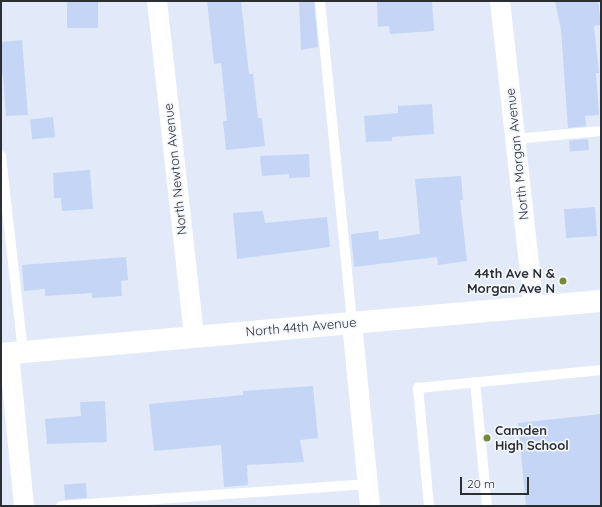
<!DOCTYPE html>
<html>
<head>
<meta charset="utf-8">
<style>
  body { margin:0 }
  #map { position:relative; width:602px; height:507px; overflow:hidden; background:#e2eaf9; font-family:Quicksand,sans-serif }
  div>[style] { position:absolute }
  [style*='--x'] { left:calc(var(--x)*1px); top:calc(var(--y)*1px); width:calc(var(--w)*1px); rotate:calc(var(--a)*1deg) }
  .building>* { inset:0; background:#c4d5f6; transform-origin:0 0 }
  .service>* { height:10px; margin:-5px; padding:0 5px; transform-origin:5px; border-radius:5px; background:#fff }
  .minor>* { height:20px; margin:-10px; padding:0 10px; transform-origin:10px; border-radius:10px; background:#fff }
  .tertiary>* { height:22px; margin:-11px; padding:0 11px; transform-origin:11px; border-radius:11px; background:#fff }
  .dots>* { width:11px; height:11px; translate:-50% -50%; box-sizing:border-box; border:2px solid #f4f7fd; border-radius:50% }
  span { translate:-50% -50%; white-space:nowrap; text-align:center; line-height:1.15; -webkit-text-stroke:3.5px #f4f7fd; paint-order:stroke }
  .street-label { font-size:13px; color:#2b2e33 }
  .poi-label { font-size:13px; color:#2b2e33; font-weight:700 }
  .right { translate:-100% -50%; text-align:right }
  .left { translate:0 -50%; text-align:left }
  .frame { position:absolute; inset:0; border:2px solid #2b2e33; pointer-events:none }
  .scale { position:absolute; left:460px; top:477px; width:69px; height:18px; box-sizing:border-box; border:2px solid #2b2e33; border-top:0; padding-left:5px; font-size:12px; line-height:14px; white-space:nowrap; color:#2b2e33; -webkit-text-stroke:3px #f4f7fd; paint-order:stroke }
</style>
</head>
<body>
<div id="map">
  <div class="building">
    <div style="left:67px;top:1px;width:31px;height:27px"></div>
    <div style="clip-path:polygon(207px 1px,241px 1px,249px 74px,253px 74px,258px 118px,262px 118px,265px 146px,226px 150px,223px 121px,227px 121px,221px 63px,214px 64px)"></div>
    <div style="clip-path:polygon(299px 1px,314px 1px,318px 47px,301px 50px)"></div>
    <div style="clip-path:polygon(377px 1px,432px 1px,434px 31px,390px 34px,389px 26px,378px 27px)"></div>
    <div style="clip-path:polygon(555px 1px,598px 1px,601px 25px,594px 26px,599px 73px,596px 73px,599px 115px,585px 116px,586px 126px,568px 128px,561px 30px)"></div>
    <div style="clip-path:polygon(22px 40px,28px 115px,6px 116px,3px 75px,1px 75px,1px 42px)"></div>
    <div style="clip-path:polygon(432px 104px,434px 134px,392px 137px,392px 141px,366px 142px,364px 116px,398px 113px,398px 106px)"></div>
    <div style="left:53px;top:117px;width:20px;height:23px;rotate:84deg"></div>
    <div style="left:588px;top:139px;width:11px;height:19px;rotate:85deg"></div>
    <div style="clip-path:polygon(309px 154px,310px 177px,289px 178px,289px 174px,262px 176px,260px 156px)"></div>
    <div style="clip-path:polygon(90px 170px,93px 209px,62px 211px,61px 198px,54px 198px,53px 173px)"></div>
    <div style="clip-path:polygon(461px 176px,463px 200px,460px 200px,467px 261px,438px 265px,437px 257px,354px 267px,351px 234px,378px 231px,379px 240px,420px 234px,415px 179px)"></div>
    <div style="left:595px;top:207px;width:29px;height:31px;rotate:86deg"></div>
    <div style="clip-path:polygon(263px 211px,265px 223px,327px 217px,330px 247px,237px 259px,233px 213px)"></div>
    <div style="clip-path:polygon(126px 257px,128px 280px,121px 281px,122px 296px,92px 298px,92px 293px,45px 296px,45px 289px,24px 291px,22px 265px)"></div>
    <div style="clip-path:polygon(313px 386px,318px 438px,300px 440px,304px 462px,247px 465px,248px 485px,224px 487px,221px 445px,154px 451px,149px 404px,243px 395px,243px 391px)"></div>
    <div style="clip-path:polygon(105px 401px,107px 442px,47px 444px,45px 419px,81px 416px,80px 402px)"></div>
    <div style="clip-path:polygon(601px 414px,601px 506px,526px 506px,518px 423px)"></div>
    <div style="left:86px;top:483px;width:15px;height:22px;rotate:86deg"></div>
  </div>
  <div class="service">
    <div style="--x:320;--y:1;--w:324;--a:84.3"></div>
    <div style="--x:515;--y:139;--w:86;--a:-5.3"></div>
    <div style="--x:1;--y:156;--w:197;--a:83.6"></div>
    <div style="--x:475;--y:382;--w:125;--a:84.5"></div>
    <div style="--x:61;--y:506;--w:308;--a:-4.1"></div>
    <div style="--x:429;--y:506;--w:119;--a:-95.3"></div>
    <div style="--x:418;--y:388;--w:184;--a:-5.6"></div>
  </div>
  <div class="minor">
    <div style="--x:157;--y:1;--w:338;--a:83.7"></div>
    <div style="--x:500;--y:1;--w:308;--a:83.7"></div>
    <div style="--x:352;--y:323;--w:184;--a:84.4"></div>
    <div style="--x:9;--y:353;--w:154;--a:84.4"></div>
  </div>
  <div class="tertiary">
    <div style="--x:1;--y:354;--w:602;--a:-5.05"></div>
  </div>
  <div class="dots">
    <div style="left:563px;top:281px;background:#778939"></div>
    <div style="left:487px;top:438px;background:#778939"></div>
  </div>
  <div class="street-label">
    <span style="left:517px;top:154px;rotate:-96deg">North Morgan Avenue</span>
    <span style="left:175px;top:169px;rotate:-96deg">North Newton Avenue</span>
    <span style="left:301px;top:327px;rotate:-5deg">North 44th Avenue</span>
  </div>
  <div class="poi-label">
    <span class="right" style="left:555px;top:281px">44th Ave N &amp;<br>Morgan Ave N</span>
    <span class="left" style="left:495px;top:438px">Camden<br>High School</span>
  </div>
  <div class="frame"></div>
  <div class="scale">20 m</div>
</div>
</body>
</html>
